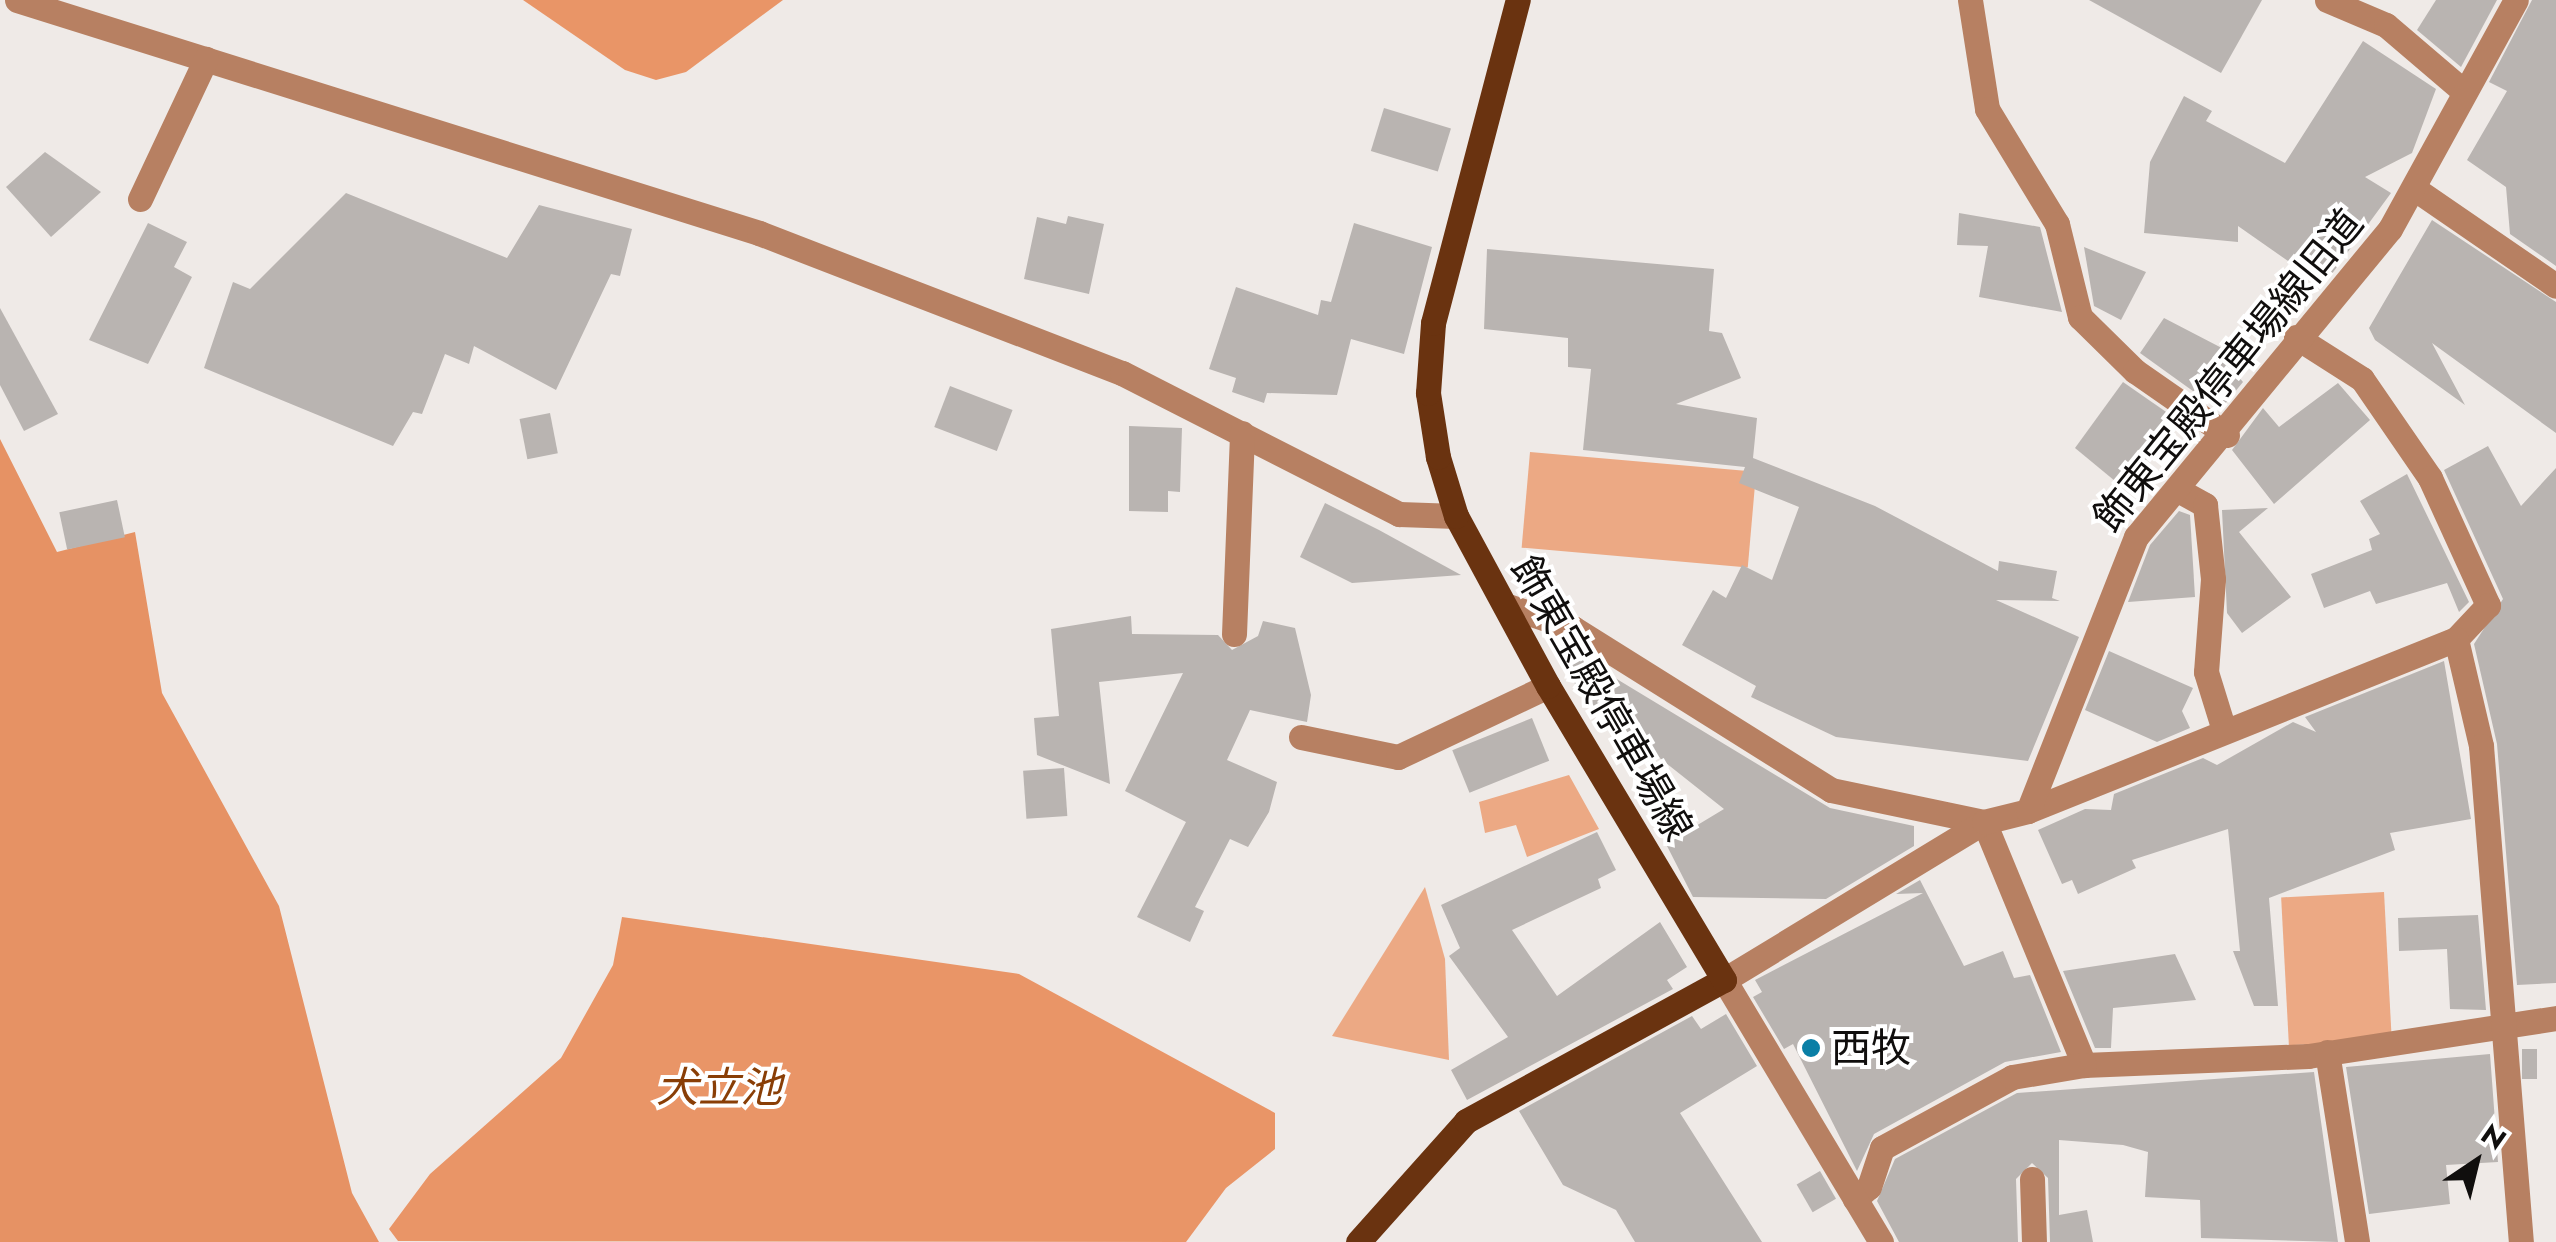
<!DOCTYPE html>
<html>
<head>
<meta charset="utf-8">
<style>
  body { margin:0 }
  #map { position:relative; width:2556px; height:1242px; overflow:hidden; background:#efeae7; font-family:Jost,"Noto Sans JP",sans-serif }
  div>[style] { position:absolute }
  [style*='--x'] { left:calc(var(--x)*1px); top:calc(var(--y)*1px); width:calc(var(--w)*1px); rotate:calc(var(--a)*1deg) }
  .green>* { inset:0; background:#eca984; transform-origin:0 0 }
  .forest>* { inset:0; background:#e69264 }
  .water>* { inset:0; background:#e99567 }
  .building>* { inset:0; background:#b9b4b1; transform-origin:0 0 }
  .minor>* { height:25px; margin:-12.5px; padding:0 12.5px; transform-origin:12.5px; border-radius:12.5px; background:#b78062 }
  .major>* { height:25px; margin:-12.5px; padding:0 12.5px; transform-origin:12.5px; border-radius:12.5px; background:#6a3310 }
  .dots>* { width:28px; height:28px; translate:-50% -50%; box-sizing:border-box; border:5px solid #fff; border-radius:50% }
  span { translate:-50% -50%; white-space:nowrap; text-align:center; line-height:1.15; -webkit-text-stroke:8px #fff; paint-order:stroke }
  .street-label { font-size:40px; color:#100e0d }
  .poi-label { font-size:40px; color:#100e0d }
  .left { translate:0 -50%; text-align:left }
  .water-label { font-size:42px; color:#893e06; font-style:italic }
  .north { position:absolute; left:2426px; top:1112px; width:100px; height:100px; -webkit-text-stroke:8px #fff; paint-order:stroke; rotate:35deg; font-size:28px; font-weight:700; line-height:40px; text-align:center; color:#100e0d }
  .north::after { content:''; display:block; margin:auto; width:35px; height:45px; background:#100e0d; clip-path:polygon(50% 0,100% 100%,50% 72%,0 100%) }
</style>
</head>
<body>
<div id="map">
  <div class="green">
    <div style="left:1530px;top:452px;width:227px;height:96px;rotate:5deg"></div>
    <div style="clip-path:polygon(1569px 775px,1599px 829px,1527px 857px,1516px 825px,1485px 833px,1479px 802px)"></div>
    <div style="clip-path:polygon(1425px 887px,1445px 959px,1449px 1060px,1332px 1036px)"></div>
    <div style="left:2384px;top:892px;width:148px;height:103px;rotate:87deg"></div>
  </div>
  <div class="forest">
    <div style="clip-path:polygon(0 439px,57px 552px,135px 532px,162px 693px,279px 906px,352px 1193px,379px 1242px,0 1242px)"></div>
  </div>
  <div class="water">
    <div style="clip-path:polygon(523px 0,783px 0,686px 72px,656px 80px,625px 70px)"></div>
    <div style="clip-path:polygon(622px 917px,1019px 974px,1275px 1113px,1275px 1149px,1226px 1188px,1186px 1242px,398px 1241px,389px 1229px,430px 1174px,561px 1058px,613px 965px)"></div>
  </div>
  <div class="building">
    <div style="clip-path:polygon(2089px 0,2262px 0,2221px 73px)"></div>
    <div style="clip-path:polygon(2436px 0,2497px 0,2461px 67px,2417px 30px)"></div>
    <div style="clip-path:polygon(2532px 0,2556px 0,2556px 266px,2510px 234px,2506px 187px,2467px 160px,2507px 91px,2489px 82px)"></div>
    <div style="clip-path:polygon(2363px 41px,2436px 89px,2412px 153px,2365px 177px,2391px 193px,2331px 275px,2305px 257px,2298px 268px,2238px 226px,2238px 242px,2144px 233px,2150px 162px,2184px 96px,2212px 111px,2206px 121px,2285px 163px)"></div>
    <div style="left:1384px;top:108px;width:70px;height:45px;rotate:17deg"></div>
    <div style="clip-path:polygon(45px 152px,101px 192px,51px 237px,6px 187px)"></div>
    <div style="clip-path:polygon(346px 193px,507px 258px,539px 205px,632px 229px,620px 276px,611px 274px,556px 390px,474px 346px,469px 364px,445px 354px,422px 414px,413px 412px,393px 446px,204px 368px,233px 282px,250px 289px)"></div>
    <div style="clip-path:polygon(1959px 213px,2040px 227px,2062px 312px,1979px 297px,1988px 246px,1957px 245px)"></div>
    <div style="clip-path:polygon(1068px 216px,1104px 224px,1089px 294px,1024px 279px,1037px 217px,1066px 224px)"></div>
    <div style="clip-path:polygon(2432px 220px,2556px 302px,2556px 433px,2432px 343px,2465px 405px,2375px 340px,2369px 328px)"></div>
    <div style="clip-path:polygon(148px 223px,187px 242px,174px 267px,192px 277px,148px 364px,89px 340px)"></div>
    <div style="clip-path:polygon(1354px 223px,1432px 247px,1404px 354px,1351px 339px,1337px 395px,1267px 393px,1264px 403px,1232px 392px,1236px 378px,1209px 369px,1236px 287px,1318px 315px,1321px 300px,1331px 302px)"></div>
    <div style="clip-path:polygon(2084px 247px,2146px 272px,2121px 320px,2094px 306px)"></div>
    <div style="clip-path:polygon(1487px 249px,1714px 269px,1709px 331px,1722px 333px,1741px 378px,1676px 404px,1757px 418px,1753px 458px,1875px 506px,1998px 571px,1999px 561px,2057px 571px,2052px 598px,2060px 601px,1996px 600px,2079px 637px,2028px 761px,1836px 737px,1751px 697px,1756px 686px,1682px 645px,1713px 590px,1726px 598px,1742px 565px,1772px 580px,1799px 507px,1739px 483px,1745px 467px,1583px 450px,1591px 369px,1568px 367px,1568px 338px,1484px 329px)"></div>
    <div style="clip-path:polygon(0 308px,58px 414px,24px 431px,0 385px)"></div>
    <div style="clip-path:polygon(2164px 318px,2243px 359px,2233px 370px,2243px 382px,2220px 410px,2232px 371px,2204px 399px,2140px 353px)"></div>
    <div style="clip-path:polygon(2123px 382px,2182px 423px,2121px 486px,2075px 448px)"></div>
    <div style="clip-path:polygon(2338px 383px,2370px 420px,2274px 504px,2232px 450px,2263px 408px,2279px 427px)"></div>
    <div style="left:950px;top:386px;width:67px;height:44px;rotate:21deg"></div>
    <div style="left:550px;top:413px;width:41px;height:31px;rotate:79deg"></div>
    <div style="clip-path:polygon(1129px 426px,1182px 428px,1180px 492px,1168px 491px,1168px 512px,1129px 511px)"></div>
    <div style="clip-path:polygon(2488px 446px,2521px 506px,2556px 468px,2556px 983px,2517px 985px,2497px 744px,2474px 644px,2503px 599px,2444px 470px)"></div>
    <div style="clip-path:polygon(2407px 474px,2469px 602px,2459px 612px,2447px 583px,2376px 604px,2370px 591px,2324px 608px,2311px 574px,2372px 550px,2369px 539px,2380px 534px,2360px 501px)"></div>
    <div style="left:117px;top:500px;width:38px;height:59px;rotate:78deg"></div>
    <div style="clip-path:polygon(1325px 503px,1379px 530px,1461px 575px,1352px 583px,1300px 557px)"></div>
    <div style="clip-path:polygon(2268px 508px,2239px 532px,2291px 597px,2242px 633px,2227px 613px,2222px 510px)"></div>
    <div style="clip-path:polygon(2179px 511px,2190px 515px,2195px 597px,2128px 602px,2150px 545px)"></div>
    <div style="clip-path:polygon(1131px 616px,1132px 634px,1218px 635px,1232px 650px,1258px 636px,1263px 621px,1295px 628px,1311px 695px,1307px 722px,1250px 710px,1227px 760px,1277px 782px,1269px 812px,1248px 847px,1230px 839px,1195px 907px,1204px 911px,1190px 942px,1137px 917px,1186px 822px,1125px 791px,1183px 673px,1099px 682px,1110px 784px,1037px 755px,1034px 718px,1059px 716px,1051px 629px)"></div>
    <div style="clip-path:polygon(1544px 635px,1830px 808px,1914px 826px,1914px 846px,1826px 899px,1693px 897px,1666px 844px,1724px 809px,1584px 698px)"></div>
    <div style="clip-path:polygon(2109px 651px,2193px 688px,2182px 711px,2190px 728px,2157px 742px,2085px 710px)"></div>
    <div style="clip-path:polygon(2444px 661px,2471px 819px,2390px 833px,2395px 850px,2269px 898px,2278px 1006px,2254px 1006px,2233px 951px,2240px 951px,2228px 829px,2132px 860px,2136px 868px,2078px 894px,2072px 880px,2062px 884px,2038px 830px,2085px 809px,2111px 810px,2114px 794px,2203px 758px,2217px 765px,2293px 722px,2316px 732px,2305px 717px)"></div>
    <div style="left:1532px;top:718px;width:46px;height:86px;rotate:68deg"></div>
    <div style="left:1064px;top:768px;width:48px;height:41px;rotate:86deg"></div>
    <div style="clip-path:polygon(1597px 832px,1616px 870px,1598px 879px,1601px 888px,1512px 930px,1557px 996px,1660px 922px,1687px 967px,1667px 980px,1673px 989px,1467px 1100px,1451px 1070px,1508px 1037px,1449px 956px,1460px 948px,1441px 905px)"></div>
    <div style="clip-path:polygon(1920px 880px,1964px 966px,2003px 951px,2014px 978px,2030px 975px,2061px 1052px,2005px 1062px,1874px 1134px,1857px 1171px,1793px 1044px,1784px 1049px,1753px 997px,1762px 992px,1755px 980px,1923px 893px,1896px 894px)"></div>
    <div style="clip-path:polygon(2478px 915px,2486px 1010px,2450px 1009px,2447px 949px,2399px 951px,2398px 918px)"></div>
    <div style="clip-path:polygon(2175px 954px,2196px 1000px,2113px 1008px,2111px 1048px,2095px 1048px,2063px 971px)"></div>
    <div style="clip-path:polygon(1726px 1014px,1757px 1066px,1680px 1113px,1762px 1242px,1635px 1242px,1616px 1210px,1563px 1185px,1519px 1111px,1692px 1016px,1701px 1029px)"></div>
    <div style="left:2522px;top:1049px;width:15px;height:30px"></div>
    <div style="clip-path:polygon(2490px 1054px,2498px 1162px,2446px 1165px,2450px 1204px,2369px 1214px,2346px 1067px)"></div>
    <div style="clip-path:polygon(2314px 1072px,2338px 1242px,2201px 1238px,2200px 1200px,2145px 1197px,2148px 1152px,2123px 1145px,2059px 1140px,2059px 1215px,2087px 1210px,2093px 1242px,2050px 1242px,2048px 1178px,2032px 1163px,2016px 1179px,2018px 1242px,1899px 1242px,1877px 1201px,1895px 1159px,2017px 1093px)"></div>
    <div style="left:1820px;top:1171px;width:32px;height:27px;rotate:60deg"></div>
  </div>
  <div class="minor">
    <div style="--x:17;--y:0;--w:778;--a:17.43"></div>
    <div style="--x:759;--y:233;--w:389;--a:21.1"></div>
    <div style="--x:1122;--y:373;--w:311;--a:27"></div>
    <div style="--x:1399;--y:514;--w:57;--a:2"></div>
    <div style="--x:1970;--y:0;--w:110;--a:81.1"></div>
    <div style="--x:1987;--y:109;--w:135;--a:58.7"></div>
    <div style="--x:2057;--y:224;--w:96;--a:76.1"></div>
    <div style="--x:2080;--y:317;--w:77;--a:44.5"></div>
    <div style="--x:2135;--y:371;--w:112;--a:34.8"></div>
    <div style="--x:2327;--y:0;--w:64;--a:23"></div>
    <div style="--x:2386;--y:25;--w:99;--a:40.5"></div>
    <div style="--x:2415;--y:189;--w:171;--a:34.5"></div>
    <div style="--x:140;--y:199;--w:155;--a:-64.8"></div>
    <div style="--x:2296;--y:337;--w:78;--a:32.5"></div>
    <div style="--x:2362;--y:379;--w:120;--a:55.5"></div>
    <div style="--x:2430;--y:478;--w:140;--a:65.5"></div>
    <div style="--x:2488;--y:605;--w:47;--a:133.3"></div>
    <div style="--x:2178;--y:490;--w:31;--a:29"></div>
    <div style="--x:2205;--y:505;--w:74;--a:83.8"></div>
    <div style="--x:2213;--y:579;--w:93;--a:94.3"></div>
    <div style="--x:2206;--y:672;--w:61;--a:72.8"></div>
    <div style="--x:1505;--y:605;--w:72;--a:18.7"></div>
    <div style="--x:1573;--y:628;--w:305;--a:32.1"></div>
    <div style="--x:1831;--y:790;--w:156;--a:11.8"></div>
    <div style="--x:1984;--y:822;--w:263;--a:67.6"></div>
    <div style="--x:2084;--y:1065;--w:224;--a:-2.3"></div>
    <div style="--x:2308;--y:1056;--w:251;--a:-8.7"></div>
    <div style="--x:1234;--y:634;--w:201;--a:-87.7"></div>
    <div style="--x:1301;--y:737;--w:99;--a:11.7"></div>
    <div style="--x:1398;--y:757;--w:166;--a:-25.3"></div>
    <div style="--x:2028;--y:811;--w:461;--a:-21.9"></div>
    <div style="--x:2456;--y:639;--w:110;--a:76.8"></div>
    <div style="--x:2481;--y:746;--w:498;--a:85.4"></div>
    <div style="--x:2327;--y:1052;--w:192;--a:81"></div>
    <div style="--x:2032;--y:1179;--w:63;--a:88.2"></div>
    <div style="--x:1855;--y:1199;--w:18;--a:-41"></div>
    <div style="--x:1869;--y:1187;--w:41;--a:-71.6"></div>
    <div style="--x:1882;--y:1148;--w:148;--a:-28.6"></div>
    <div style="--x:2012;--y:1077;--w:73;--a:-9.5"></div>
    <div style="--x:1881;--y:1242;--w:305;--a:-120.9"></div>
    <div style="--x:1724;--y:980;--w:304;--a:-31.3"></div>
    <div style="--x:1984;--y:822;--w:45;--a:-14"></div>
    <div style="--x:2028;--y:811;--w:295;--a:-68.5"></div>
    <div style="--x:2136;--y:537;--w:399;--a:-50.5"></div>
    <div style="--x:2390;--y:229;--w:261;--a:-61.2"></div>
  </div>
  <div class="major">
    <div style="--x:1358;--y:1242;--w:162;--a:-48.2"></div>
    <div style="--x:1466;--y:1121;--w:294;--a:-28.7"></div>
    <div style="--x:1724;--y:980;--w:343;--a:-120.9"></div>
    <div style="--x:1548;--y:686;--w:193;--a:-118.4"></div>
    <div style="--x:1456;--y:516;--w:62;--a:-107"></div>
    <div style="--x:1438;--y:457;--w:65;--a:-98.9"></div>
    <div style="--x:1428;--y:393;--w:70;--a:-85.9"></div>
    <div style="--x:1433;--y:323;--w:334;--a:-75.3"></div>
  </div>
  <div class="dots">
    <div style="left:1811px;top:1048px;background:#0a7fa6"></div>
  </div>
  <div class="street-label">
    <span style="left:2228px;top:370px;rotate:-51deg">飾東宝殿停車場線旧道</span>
    <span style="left:1602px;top:698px;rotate:60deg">飾東宝殿停車場線</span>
  </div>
  <div class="poi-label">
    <span class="left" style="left:1831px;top:1048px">西牧</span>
  </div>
  <div class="water-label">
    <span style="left:719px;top:1088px">犬立池</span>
  </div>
  <div class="north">N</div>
</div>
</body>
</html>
